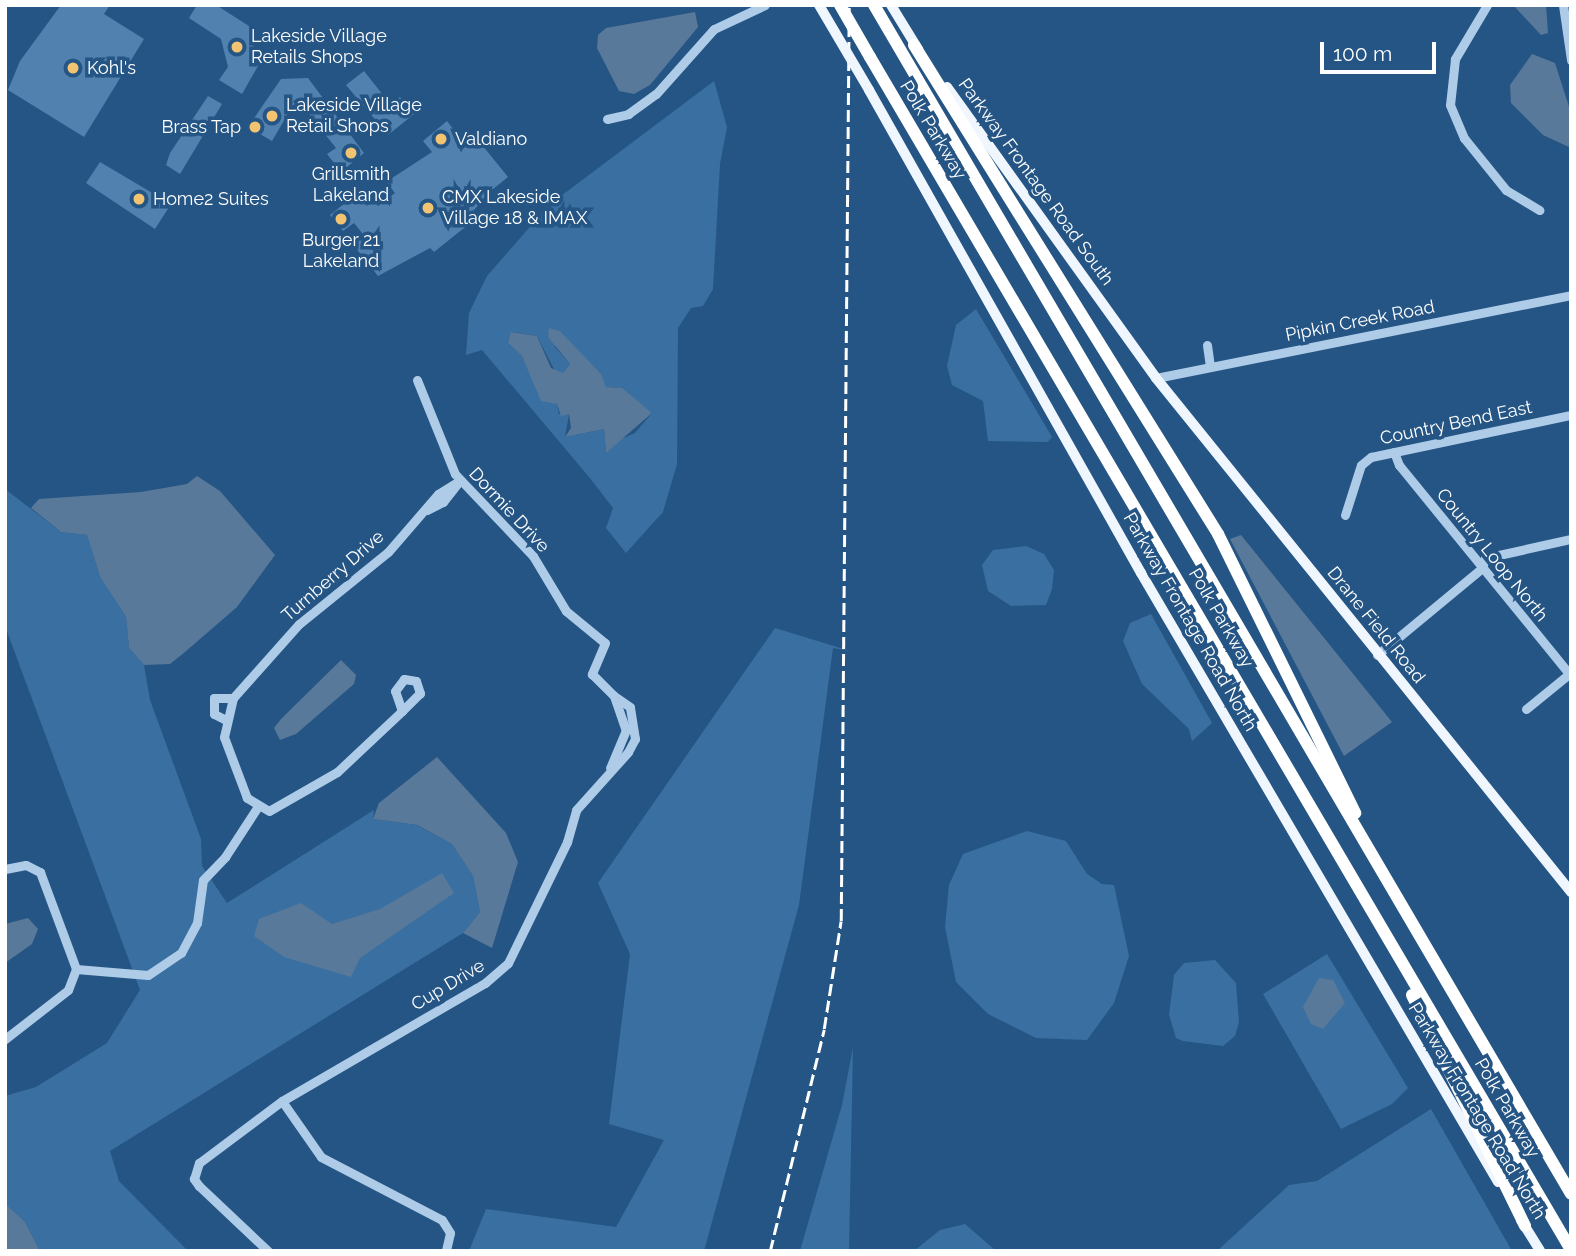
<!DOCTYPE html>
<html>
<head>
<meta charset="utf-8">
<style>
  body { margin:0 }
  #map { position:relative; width:1576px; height:1256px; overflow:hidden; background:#255584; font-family:Raleway,sans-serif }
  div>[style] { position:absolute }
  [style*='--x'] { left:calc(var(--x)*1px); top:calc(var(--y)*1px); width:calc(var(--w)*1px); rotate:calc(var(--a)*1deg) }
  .green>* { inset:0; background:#3970a1 }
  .water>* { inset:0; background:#58799a }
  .building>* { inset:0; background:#5181ae }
  .minor>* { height:9px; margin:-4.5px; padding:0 4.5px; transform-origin:4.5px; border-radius:4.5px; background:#aecce8 }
  .major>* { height:10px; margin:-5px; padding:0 5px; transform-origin:5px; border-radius:5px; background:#f0f6fe }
  .highway>* { height:12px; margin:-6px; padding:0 6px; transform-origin:6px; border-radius:6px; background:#fff }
  .rail>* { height:2.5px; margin-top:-1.25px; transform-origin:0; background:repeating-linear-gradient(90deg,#fff 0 12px,transparent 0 17px) }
  .major-bridge>* { height:10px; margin:-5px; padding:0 5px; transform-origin:5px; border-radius:5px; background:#f0f6fe }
  .highway-bridge>* { height:12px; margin:-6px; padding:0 6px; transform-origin:6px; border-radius:6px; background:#fff }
  .dots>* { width:19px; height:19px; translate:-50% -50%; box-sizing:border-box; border:4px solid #255584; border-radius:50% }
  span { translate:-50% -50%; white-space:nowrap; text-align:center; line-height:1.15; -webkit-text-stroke:7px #255584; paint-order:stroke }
  .poi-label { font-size:18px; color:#fff }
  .left { translate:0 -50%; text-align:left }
  .right { translate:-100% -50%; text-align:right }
  .street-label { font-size:18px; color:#fff }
  .frame { position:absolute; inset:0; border:7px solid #fff; pointer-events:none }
  .scale { position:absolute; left:1320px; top:42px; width:116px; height:32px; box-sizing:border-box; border:4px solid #fff; border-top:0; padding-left:9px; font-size:21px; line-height:24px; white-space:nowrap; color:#fff; -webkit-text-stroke:5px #255584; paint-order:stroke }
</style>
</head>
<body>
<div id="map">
  <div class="green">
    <div style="clip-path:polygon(evenodd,714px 81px,727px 127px,720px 164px,713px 289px,703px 306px,691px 308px,678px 328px,677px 464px,663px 512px,626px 553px,606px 528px,613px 508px,589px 477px,482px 350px,466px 355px,469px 313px,487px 276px,549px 205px,714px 81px,512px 332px,537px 336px,556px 373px,563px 373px,570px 364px,554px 346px,575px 349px,602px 375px,606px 387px,620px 388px,652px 413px,635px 433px,612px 443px,606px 453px,604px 429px,565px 437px,569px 414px,559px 414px,557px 404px,541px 395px,522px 356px,508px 343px,512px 332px)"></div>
    <div style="clip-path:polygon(976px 309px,1052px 437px,1048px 442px,988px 441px,983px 401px,952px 385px,947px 366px,956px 325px)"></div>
    <div style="clip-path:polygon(5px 489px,61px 532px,87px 535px,100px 577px,126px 617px,129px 648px,144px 665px,150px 700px,201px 839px,202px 866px,227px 903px,374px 810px,373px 819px,416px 825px,452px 844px,473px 876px,480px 912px,463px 933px,110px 1151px,119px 1181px,188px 1251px,40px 1251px,25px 1222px,5px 1203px,5px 1096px,36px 1087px,107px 1043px,140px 990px,5px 626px)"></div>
    <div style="clip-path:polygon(1026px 546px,1044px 554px,1054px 570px,1052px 589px,1046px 605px,1011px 606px,988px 591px,982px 565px,993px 550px)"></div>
    <div style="clip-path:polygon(1151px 614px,1212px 723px,1192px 741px,1189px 729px,1142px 684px,1123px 641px,1130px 623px)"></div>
    <div style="clip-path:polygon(775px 628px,850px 651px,833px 648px,799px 905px,704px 1251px,469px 1251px,486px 1209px,616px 1227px,664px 1140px,609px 1124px,630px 954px,598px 883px)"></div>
    <div style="clip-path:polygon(1027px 831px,1066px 841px,1087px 874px,1102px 884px,1114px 885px,1129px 956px,1114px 1003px,1087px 1040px,1036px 1038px,988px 1014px,956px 982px,945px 927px,949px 885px,963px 854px)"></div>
    <div style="clip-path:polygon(1327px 954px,1408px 1088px,1392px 1104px,1341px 1129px,1263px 994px)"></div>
    <div style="clip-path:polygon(1215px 960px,1236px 983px,1239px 1022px,1235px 1036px,1223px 1046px,1183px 1041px,1176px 1038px,1169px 1015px,1174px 975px,1184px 963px)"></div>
    <div style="clip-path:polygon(853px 1047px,849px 1251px,800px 1251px,842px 1105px)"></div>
    <div style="clip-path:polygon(1431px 1109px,1512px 1251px,1217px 1251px,1289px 1185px,1317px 1181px)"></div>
    <div style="clip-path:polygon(965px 1224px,996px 1251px,914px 1251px,940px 1230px)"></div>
  </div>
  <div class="water">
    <div style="clip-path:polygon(1513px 5px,1546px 5px,1548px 33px,1541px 35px)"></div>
    <div style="clip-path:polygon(695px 12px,698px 27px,650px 85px,634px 94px,619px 91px,597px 48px,598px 35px,606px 28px)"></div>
    <div style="clip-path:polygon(1532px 54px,1555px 63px,1571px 113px,1571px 148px,1543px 135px,1511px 103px,1510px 85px)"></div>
    <div style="clip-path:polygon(549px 328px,560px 331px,602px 375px,606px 387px,622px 388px,652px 413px,606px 453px,604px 429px,565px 437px,571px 428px,569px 414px,561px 416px,557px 404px,541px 401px,522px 356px,508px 343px,511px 332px,537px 336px,551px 368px,563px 373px,570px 364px,548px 337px)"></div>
    <div style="clip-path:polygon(197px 476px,220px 491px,275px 555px,237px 607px,185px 652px,170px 664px,144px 665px,129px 648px,126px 617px,100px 577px,87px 535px,61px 532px,31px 508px,39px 499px,141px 492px,187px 484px)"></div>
    <div style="clip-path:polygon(1241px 535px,1392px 722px,1344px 756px,1230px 539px)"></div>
    <div style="clip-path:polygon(341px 660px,356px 675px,354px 684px,296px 734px,280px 740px,274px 728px,281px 719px)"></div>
    <div style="clip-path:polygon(437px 757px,506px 833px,518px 862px,492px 948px,463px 933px,480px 912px,473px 876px,452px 844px,417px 825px,373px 819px,379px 803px)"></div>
    <div style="clip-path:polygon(442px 873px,454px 893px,360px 958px,351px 977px,284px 957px,254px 936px,259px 919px,301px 903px,332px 924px,380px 909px)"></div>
    <div style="clip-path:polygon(28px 918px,38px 929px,32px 944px,5px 963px,5px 924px)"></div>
    <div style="clip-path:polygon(1319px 978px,1333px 980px,1345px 1003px,1323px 1029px,1311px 1024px,1303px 1007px)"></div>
    <div style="clip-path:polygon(5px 1203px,25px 1222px,40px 1251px,5px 1251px)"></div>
  </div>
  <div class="building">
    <div style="clip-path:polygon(61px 5px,110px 5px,104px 14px,144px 39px,84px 137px,8px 90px,20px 61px)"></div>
    <div style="clip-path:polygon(197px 5px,216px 5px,249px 26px,258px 66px,242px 94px,219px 80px,228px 67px,221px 39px,189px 18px)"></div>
    <div style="clip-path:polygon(364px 71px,391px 105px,400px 97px,414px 114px,388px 135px,346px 85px)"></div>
    <div style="clip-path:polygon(308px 78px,364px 153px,341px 172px,327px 154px,336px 148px,300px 103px,293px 105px,272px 141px,248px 127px,281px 79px)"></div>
    <div style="clip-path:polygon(208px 96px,222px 104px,180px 174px,166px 165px,170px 153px)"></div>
    <div style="clip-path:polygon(447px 121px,460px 138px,455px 142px,467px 148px,478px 140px,508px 177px,487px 194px,466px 220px,469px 224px,434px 252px,430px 248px,378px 276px,351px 242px,362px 233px,354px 223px,343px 231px,330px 215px,364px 188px,378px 206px,395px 193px,386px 182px,432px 152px,423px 141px)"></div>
    <div style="clip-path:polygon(100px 162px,171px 204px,155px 229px,86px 183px)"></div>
  </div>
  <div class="minor">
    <div style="--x:1487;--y:5;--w:63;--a:120.7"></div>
    <div style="--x:1455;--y:59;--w:46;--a:96.2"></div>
    <div style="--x:1450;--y:105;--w:36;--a:67"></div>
    <div style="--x:1464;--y:138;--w:67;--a:51.1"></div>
    <div style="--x:1506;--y:190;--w:39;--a:31"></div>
    <div style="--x:1563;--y:5;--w:56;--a:81.7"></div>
    <div style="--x:607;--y:119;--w:22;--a:-13"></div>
    <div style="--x:628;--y:114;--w:34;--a:-36"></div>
    <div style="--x:656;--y:94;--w:87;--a:-48.3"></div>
    <div style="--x:714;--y:29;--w:56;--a:-25.2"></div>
    <div style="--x:1207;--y:345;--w:22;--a:82"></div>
    <div style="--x:1156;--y:378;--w:423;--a:-11.3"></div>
    <div style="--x:417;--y:380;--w:101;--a:68"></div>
    <div style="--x:455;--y:474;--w:113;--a:46.4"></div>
    <div style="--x:533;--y:556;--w:64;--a:59"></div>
    <div style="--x:566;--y:611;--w:50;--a:39.4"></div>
    <div style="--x:605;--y:643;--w:34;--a:113"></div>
    <div style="--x:592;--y:674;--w:31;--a:45"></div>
    <div style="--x:1394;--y:452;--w:14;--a:69"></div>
    <div style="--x:1399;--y:465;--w:272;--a:50.8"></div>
    <div style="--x:427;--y:510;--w:18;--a:-27"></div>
    <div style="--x:443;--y:502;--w:28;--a:-52"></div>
    <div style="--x:1345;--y:515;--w:52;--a:-72.3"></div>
    <div style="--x:1361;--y:465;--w:13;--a:-39"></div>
    <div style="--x:1371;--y:457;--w:204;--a:-11.9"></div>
    <div style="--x:1377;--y:655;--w:136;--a:-39.6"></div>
    <div style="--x:1482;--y:568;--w:10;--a:-73"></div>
    <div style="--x:1485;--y:558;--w:88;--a:-12.5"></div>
    <div style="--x:404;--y:679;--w:12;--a:9"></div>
    <div style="--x:416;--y:681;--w:13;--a:72"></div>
    <div style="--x:420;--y:693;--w:25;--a:135"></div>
    <div style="--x:402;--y:711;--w:21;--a:-109"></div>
    <div style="--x:395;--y:691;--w:15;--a:-53"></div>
    <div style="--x:1526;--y:709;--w:55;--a:-39.1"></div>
    <div style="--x:402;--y:711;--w:89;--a:136.8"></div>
    <div style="--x:337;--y:772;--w:78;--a:150.2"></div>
    <div style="--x:269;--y:811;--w:26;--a:-149"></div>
    <div style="--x:247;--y:798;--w:65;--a:-110.7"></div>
    <div style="--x:224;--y:737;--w:40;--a:-77"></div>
    <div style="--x:233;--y:698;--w:99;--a:-48.3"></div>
    <div style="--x:299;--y:624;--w:114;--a:-39"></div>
    <div style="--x:388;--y:552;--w:77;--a:-49.2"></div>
    <div style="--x:438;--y:494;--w:26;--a:-32"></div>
    <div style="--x:224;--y:719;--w:11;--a:-153"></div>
    <div style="--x:214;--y:714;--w:16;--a:-90"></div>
    <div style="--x:214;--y:698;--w:19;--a:0"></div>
    <div style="--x:5;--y:869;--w:21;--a:-11"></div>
    <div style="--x:26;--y:865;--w:16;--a:27"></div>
    <div style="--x:40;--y:872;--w:103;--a:69.6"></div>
    <div style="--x:76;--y:969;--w:22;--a:111"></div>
    <div style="--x:68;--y:990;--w:80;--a:142.1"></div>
    <div style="--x:76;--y:969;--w:72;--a:4.8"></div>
    <div style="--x:148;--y:975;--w:40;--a:-34"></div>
    <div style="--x:181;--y:953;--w:34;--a:-62"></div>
    <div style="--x:197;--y:923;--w:43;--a:-82.1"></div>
    <div style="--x:203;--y:880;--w:32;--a:-46"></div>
    <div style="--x:225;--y:857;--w:59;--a:-56.9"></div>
    <div style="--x:282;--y:1101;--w:68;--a:55.1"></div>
    <div style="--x:321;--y:1157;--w:136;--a:27.5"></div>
    <div style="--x:442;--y:1220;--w:15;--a:58"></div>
    <div style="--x:450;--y:1233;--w:18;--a:103"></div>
    <div style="--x:268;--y:1251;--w:95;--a:-136.7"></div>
    <div style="--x:199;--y:1186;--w:9;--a:-126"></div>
    <div style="--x:194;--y:1179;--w:17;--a:-73"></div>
    <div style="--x:199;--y:1163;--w:104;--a:-36.8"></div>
    <div style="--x:282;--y:1101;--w:235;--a:-30.2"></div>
    <div style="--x:485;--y:983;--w:30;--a:-41"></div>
    <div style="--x:508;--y:963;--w:135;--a:-64"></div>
    <div style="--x:567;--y:842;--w:33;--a:-74"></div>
    <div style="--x:576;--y:810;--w:78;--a:-48.1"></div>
    <div style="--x:628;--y:752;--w:15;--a:-62"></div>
    <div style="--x:635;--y:739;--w:32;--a:-99"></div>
    <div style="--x:630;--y:707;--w:19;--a:-145"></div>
    <div style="--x:614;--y:696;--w:36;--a:71"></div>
    <div style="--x:626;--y:730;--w:41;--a:112.8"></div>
  </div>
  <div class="major">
    <div style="--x:891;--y:5;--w:52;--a:58.5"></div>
    <div style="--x:947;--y:87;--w:358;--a:54.3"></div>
    <div style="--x:1156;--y:378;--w:661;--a:51.08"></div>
    <div style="--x:869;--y:90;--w:554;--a:60.61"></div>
    <div style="--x:1141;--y:573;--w:706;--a:59.62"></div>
    <div style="--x:1521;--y:1220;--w:36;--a:58"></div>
  </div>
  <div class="highway">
    <div style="--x:874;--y:5;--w:1378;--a:59.62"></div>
    <div style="--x:914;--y:45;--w:576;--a:58.13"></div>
    <div style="--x:1218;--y:534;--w:311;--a:63.8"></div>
    <div style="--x:870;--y:57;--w:1384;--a:59.56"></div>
    <div style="--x:1412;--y:995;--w:257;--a:63.9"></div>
  </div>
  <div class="rail">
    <div style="--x:770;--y:1251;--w:228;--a:-76.3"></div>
    <div style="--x:824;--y:1029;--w:109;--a:-81.1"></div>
    <div style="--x:841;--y:921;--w:916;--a:-89.5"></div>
  </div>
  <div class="major-bridge">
    <div style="--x:819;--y:5;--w:99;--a:59.5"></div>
  </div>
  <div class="highway-bridge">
    <div style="--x:840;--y:5;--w:60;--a:60"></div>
  </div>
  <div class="dots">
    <div style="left:237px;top:47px;background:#f2c472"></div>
    <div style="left:73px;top:68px;background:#f2c472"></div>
    <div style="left:272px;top:116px;background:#f2c472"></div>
    <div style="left:255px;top:127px;background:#f2c472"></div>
    <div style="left:441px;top:139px;background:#f2c472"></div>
    <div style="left:351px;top:153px;background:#f2c472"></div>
    <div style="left:139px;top:199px;background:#f2c472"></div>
    <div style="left:428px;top:208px;background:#f2c472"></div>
    <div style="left:341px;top:219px;background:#f2c472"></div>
  </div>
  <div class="poi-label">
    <span class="left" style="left:251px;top:47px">Lakeside Village<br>Retails Shops</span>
    <span class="left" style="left:87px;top:68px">Kohl's</span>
    <span class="left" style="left:286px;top:116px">Lakeside Village<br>Retail Shops</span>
    <span class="right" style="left:241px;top:127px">Brass Tap</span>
    <span class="left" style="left:455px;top:139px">Valdiano</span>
    <span style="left:351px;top:185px">Grillsmith<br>Lakeland</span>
    <span class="left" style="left:442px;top:208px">CMX Lakeside<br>Village 18 &amp; IMAX</span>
    <span class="left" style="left:153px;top:199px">Home2 Suites</span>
    <span style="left:341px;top:251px">Burger 21<br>Lakeland</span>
  </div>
  <div class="street-label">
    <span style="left:933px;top:130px;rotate:59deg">Polk Parkway</span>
    <span style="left:1036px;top:182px;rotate:54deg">Parkway Frontage Road South</span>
    <span style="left:1360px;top:321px;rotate:-11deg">Pipkin Creek Road</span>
    <span style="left:1456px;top:423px;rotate:-12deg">Country Bend East</span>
    <span style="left:509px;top:510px;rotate:47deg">Dormie Drive</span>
    <span style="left:1492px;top:555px;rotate:51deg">Country Loop North</span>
    <span style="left:333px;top:576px;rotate:-41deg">Turnberry Drive</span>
    <span style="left:1221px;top:618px;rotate:60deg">Polk Parkway</span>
    <span style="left:1190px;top:622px;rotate:60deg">Parkway Frontage Road North</span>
    <span style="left:1376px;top:625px;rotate:51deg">Drane Field Road</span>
    <span style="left:448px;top:985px;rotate:-31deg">Cup Drive</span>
    <span style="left:1507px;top:1108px;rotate:60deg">Polk Parkway</span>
    <span style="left:1477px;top:1111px;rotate:59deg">Parkway Frontage Road North</span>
  </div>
  <div class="frame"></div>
  <div class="scale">100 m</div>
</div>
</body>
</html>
